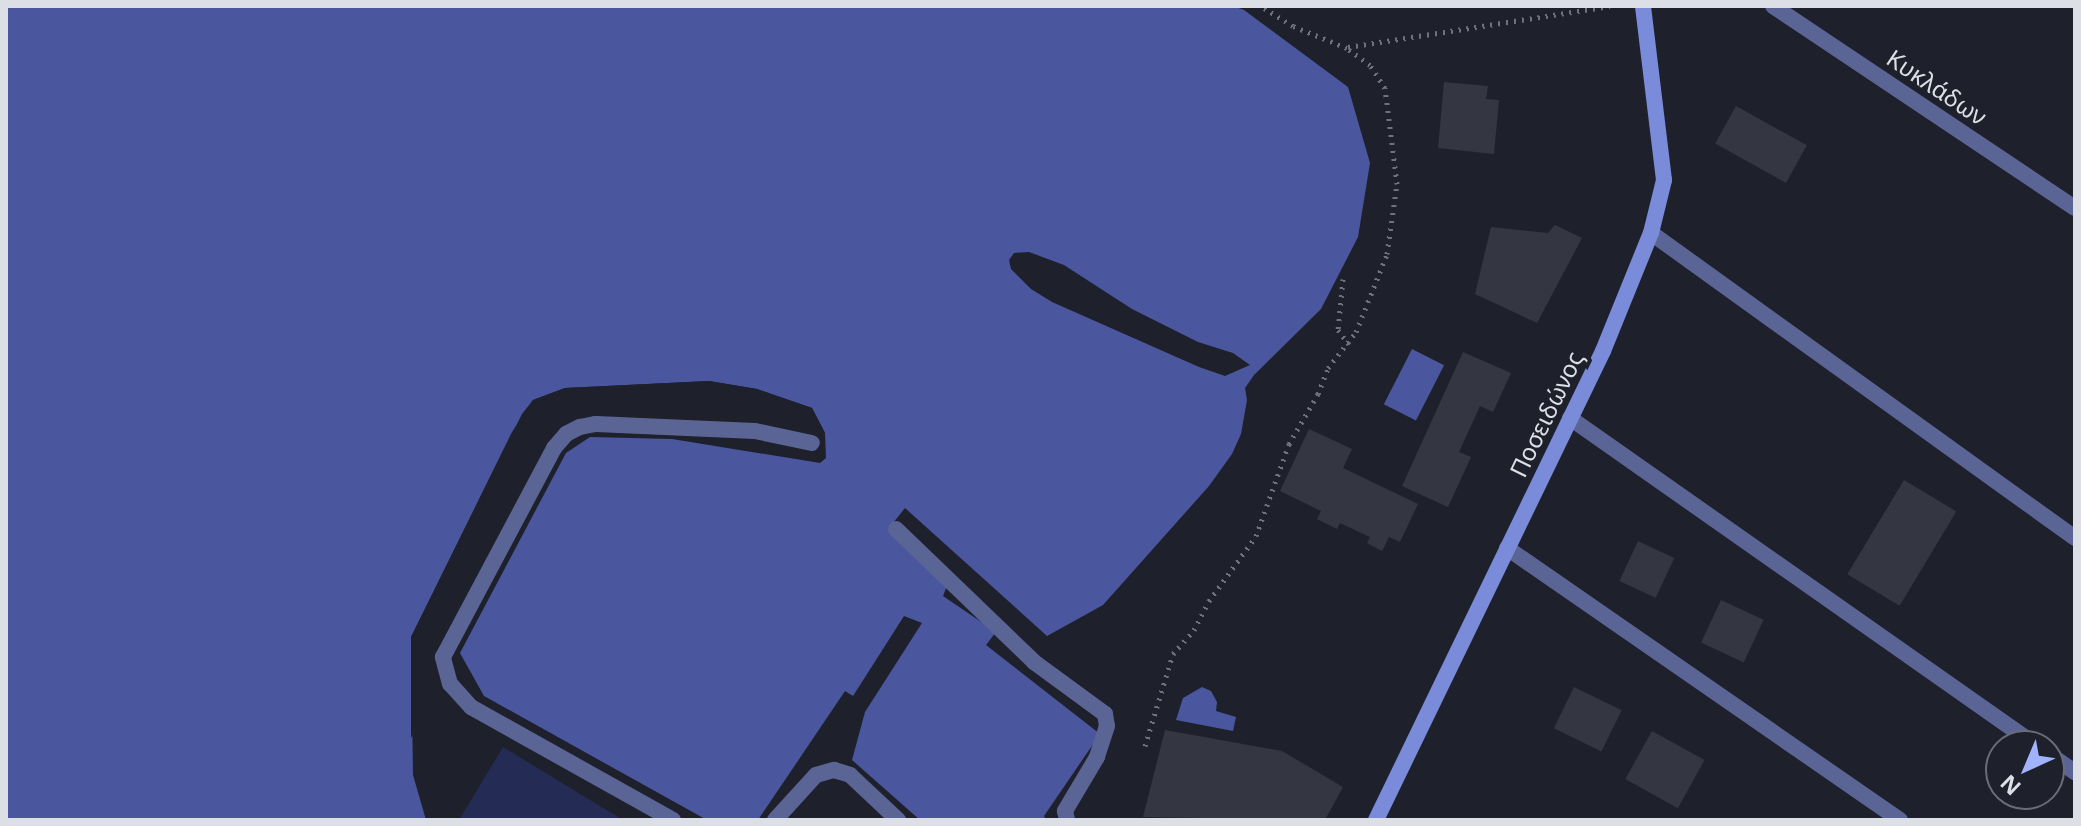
<!DOCTYPE html>
<html>
<head>
<meta charset="utf-8">
<style>
  body { margin:0 }
  #map { position:relative; width:2081px; height:826px; overflow:hidden; background:#1e212c; font-family:"Noto Sans",sans-serif }
  div>[style] { position:absolute }
  [style*='--x'] { left:calc(var(--x)*1px); top:calc(var(--y)*1px); width:calc(var(--w)*1px); rotate:calc(var(--a)*1deg) }
  .green>* { inset:0; background:#242b55 }
  .water>* { inset:0; background:#4a579e; transform-origin:0 0 }
  .pier>* { inset:0; background:#1e212c }
  .building>* { inset:0; background:#343742; transform-origin:0 0 }
  .path>* { height:5px; margin-top:-2.5px; transform-origin:0; background:repeating-linear-gradient(90deg,#6f727c 0 2px,transparent 0 8px) }
  .lane>* { height:16px; margin:-8px; padding:0 8px; transform-origin:8px; border-radius:8px; background:#5a6596 }
  .street>* { height:16px; margin:-8px; padding:0 8px; transform-origin:8px; border-radius:8px; background:#5a6596 }
  .secondary>* { height:16px; margin:-8px; padding:0 8px; transform-origin:8px; border-radius:8px; background:#798bd9 }
  span { translate:-50% -50%; white-space:nowrap; text-align:center; line-height:1.15; -webkit-text-stroke:8px #1e212c; paint-order:stroke }
  .street-label { font-size:24px; color:#dcdfe6 }
  .frame { position:absolute; inset:0; border:8px solid #dcdfe6; pointer-events:none }
  .north { position:absolute; left:1985px; top:730px; width:80px; height:80px; box-sizing:border-box; background:#1e212c; border:2px solid #6a6d76; border-radius:50%; rotate:224deg; font-size:22px; font-weight:700; line-height:32px; text-align:center; color:#dcdfe6 }
  .north::after { content:''; display:block; margin:auto; width:28px; height:36px; background:#a1b3fd; clip-path:polygon(50% 0,100% 100%,50% 72%,0 100%) }
</style>
</head>
<body>
<div id="map">
  <div class="green">
    <div style="clip-path:polygon(503px 747px,623px 820px,459px 820px)"></div>
  </div>
  <div class="water">
    <div style="clip-path:polygon(6px 6px,1233px 6px,1244px 10px,1348px 87px,1370px 163px,1358px 237px,1321px 309px,1254px 375px,1245px 388px,1247px 400px,1241px 434px,1232px 454px,1209px 486px,1103px 605px,1047px 636px,905px 508px,889px 528px,948px 583px,943px 596px,996px 632px,986px 645px,1100px 734px,1044px 816px,1046px 820px,920px 820px,852px 760px,865px 712px,922px 623px,904px 616px,853px 696px,845px 691px,758px 820px,707px 820px,484px 696px,460px 653px,566px 453px,590px 437px,672px 439px,820px 463px,826px 458px,825px 433px,812px 408px,757px 389px,709px 381px,565px 388px,533px 400px,522px 414px,411px 637px,413px 775px,426px 820px,6px 820px)"></div>
    <div style="left:1412px;top:349px;width:36px;height:62px;rotate:27deg"></div>
    <div style="clip-path:polygon(1202px 687px,1211px 691px,1217px 702px,1216px 711px,1236px 717px,1233px 731px,1176px 720px,1183px 698px)"></div>
  </div>
  <div class="pier">
    <div style="clip-path:polygon(1029px 252px,1064px 265px,1132px 309px,1198px 342px,1233px 353px,1250px 365px,1225px 376px,1199px 367px,1052px 302px,1031px 289px,1011px 269px,1009px 260px,1014px 253px)"></div>
    <div style="clip-path:polygon(709px 381px,757px 389px,812px 408px,825px 433px,819px 431px,809px 411px,756px 393px,709px 385px,566px 392px,535px 403px,515px 434px,415px 638px,415px 731px,411px 738px,411px 637px,512px 432px,533px 400px,565px 388px)"></div>
  </div>
  <div class="building">
    <div style="clip-path:polygon(1444px 82px,1488px 86px,1486px 99px,1499px 100px,1494px 154px,1438px 148px)"></div>
    <div style="left:1736px;top:106px;width:81px;height:43px;rotate:29deg"></div>
    <div style="clip-path:polygon(1555px 225px,1582px 238px,1537px 323px,1475px 294px,1491px 227px,1548px 233px)"></div>
    <div style="clip-path:polygon(1463px 352px,1511px 373px,1493px 412px,1480px 406px,1459px 452px,1471px 457px,1448px 507px,1402px 486px)"></div>
    <div style="clip-path:polygon(1309px 429px,1352px 449px,1343px 468px,1418px 504px,1400px 542px,1389px 537px,1382px 551px,1367px 543px,1370px 537px,1340px 523px,1337px 529px,1317px 519px,1321px 511px,1280px 491px)"></div>
    <div style="left:1904px;top:480px;width:61px;height:110px;rotate:31deg"></div>
    <div style="left:1638px;top:541px;width:40px;height:44px;rotate:25deg"></div>
    <div style="left:1721px;top:600px;width:47px;height:47px;rotate:25deg"></div>
    <div style="left:1574px;top:687px;width:53px;height:46px;rotate:26deg"></div>
    <div style="clip-path:polygon(1165px 730px,1282px 751px,1343px 787px,1325px 820px,1143px 817px)"></div>
    <div style="left:1652px;top:731px;width:60px;height:55px;rotate:29deg"></div>
  </div>
  <div class="path">
    <div style="--x:1348;--y:47;--w:265;--a:-8.9"></div>
    <div style="--x:1343;--y:279;--w:51;--a:95.6"></div>
    <div style="--x:1338;--y:330;--w:18;--a:52"></div>
    <div style="--x:1145;--y:746;--w:96;--a:-73.1"></div>
    <div style="--x:1173;--y:654;--w:32;--a:-49"></div>
    <div style="--x:1194;--y:630;--w:33;--a:-63"></div>
    <div style="--x:1209;--y:601;--w:80;--a:-54.1"></div>
    <div style="--x:1256;--y:536;--w:98;--a:-70.3"></div>
    <div style="--x:1289;--y:444;--w:58;--a:-59.9"></div>
    <div style="--x:1318;--y:394;--w:28;--a:-69"></div>
    <div style="--x:1328;--y:368;--w:46;--a:-52.1"></div>
    <div style="--x:1356;--y:332;--w:84;--a:-68.3"></div>
    <div style="--x:1387;--y:254;--w:71;--a:-81.9"></div>
    <div style="--x:1397;--y:184;--w:97;--a:-97.1"></div>
    <div style="--x:1385;--y:88;--w:27;--a:-123"></div>
    <div style="--x:1370;--y:65;--w:29;--a:-144"></div>
    <div style="--x:1347;--y:48;--w:58;--a:-157.8"></div>
    <div style="--x:1293;--y:26;--w:38;--a:-148"></div>
  </div>
  <div class="lane">
    <div style="--x:896;--y:529;--w:192;--a:43.9"></div>
    <div style="--x:1034;--y:662;--w:88;--a:36.2"></div>
    <div style="--x:1105;--y:714;--w:12;--a:81"></div>
    <div style="--x:1107;--y:726;--w:33;--a:108"></div>
    <div style="--x:1097;--y:757;--w:63;--a:120.7"></div>
    <div style="--x:1065;--y:811;--w:9;--a:77"></div>
    <div style="--x:673;--y:820;--w:231;--a:-150.8"></div>
    <div style="--x:471;--y:707;--w:31;--a:-132"></div>
    <div style="--x:450;--y:684;--w:28;--a:-105"></div>
    <div style="--x:443;--y:657;--w:237;--a:-62"></div>
    <div style="--x:554;--y:448;--w:18;--a:-49"></div>
    <div style="--x:566;--y:434;--w:16;--a:-27"></div>
    <div style="--x:580;--y:427;--w:16;--a:-11"></div>
    <div style="--x:596;--y:424;--w:159;--a:2.5"></div>
    <div style="--x:755;--y:431;--w:58;--a:11.9"></div>
    <div style="--x:775;--y:820;--w:61;--a:-47.7"></div>
    <div style="--x:816;--y:775;--w:19;--a:-16"></div>
    <div style="--x:834;--y:770;--w:17;--a:17"></div>
    <div style="--x:850;--y:775;--w:66;--a:43.2"></div>
  </div>
  <div class="street">
    <div style="--x:1773;--y:6;--w:363;--a:33.8"></div>
    <div style="--x:1651;--y:233;--w:522;--a:35.73"></div>
    <div style="--x:1570;--y:418;--w:571;--a:35.08"></div>
    <div style="--x:1507;--y:548;--w:478;--a:34.7"></div>
    <div style="--x:2049;--y:754;--w:32;--a:35"></div>
  </div>
  <div class="secondary">
    <div style="--x:1376;--y:820;--w:521;--a:-64.17"></div>
    <div style="--x:1603;--y:351;--w:127;--a:-67.9"></div>
    <div style="--x:1651;--y:233;--w:55;--a:-76.2"></div>
    <div style="--x:1664;--y:180;--w:175;--a:-96.9"></div>
  </div>
  <div class="street-label">
    <span style="left:1937px;top:87px;rotate:34deg">Κυκλάδων</span>
    <span style="left:1546px;top:414px;rotate:-64deg">Ποσειδώνος</span>
  </div>
  <div class="frame"></div>
  <div class="north">N</div>
</div>
</body>
</html>
